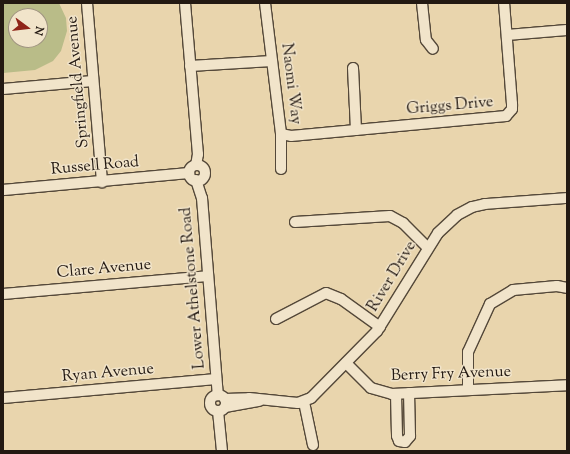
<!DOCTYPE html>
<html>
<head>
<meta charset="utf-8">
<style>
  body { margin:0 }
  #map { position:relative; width:570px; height:454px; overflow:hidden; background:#e9d5ad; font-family:"Sorts Mill Goudy",serif }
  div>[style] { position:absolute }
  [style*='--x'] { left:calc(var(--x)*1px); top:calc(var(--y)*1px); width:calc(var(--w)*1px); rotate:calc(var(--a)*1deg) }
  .green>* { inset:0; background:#b9bc88 }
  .roads { filter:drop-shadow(1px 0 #544839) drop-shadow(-1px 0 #544839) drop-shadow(0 1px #544839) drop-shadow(0 -1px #544839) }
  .minor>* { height:10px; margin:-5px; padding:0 5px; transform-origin:5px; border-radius:5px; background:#f1e4ca }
  .minor>.ring { margin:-5px; padding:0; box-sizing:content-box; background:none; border:10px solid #f1e4ca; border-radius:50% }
  span { translate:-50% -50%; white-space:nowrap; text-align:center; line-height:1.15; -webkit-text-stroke:3px #f1e4ca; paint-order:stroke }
  .street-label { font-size:16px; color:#231912 }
  .frame { position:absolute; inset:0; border:4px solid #231912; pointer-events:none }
  .north { position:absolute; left:8px; top:8px; width:40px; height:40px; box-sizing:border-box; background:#f1e4ca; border:1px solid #9f9380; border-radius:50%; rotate:105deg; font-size:11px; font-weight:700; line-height:16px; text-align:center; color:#231912 }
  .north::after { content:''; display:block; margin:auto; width:14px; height:18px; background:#8f2418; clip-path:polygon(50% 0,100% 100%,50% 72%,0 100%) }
</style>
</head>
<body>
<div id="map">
  <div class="green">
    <div style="clip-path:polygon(evenodd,3px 3px,59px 3px,66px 18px,67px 31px,61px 51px,53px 61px,35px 70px,3px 73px,3px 3px,16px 16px,40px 16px,40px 40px,16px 40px,16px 16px)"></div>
  </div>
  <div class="roads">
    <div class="minor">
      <div style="--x:87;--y:3;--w:180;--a:85.2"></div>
      <div style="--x:185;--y:3;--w:152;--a:85.1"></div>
      <div style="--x:198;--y:154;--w:11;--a:100"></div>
      <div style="--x:265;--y:3;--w:132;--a:83"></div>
      <div style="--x:281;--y:134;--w:35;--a:90"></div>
      <div style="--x:422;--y:3;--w:37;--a:84"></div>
      <div style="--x:426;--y:40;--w:11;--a:52"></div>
      <div style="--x:507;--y:35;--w:60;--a:-4.8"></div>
      <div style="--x:190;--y:66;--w:82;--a:-3.5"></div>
      <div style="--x:353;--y:68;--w:62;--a:87.2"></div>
      <div style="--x:3;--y:89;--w:90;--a:-5.1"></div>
      <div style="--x:281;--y:134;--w:10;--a:11"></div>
      <div style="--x:291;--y:136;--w:216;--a:-5.3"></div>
      <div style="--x:506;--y:116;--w:9;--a:-49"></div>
      <div style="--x:512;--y:109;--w:5;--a:-90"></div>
      <div style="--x:512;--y:104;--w:101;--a:-94.5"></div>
      <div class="ring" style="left:189px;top:165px;width:6px;height:6px"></div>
      <div style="--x:196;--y:180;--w:19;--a:72"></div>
      <div style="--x:202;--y:198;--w:198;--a:85.4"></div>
      <div style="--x:3;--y:190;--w:187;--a:-5.2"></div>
      <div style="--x:295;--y:222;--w:95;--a:-3.6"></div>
      <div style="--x:390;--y:216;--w:15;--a:28"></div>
      <div style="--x:403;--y:223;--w:35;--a:45"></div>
      <div style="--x:3;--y:294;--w:205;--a:-5"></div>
      <div style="--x:276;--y:319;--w:56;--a:-27.5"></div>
      <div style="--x:326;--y:293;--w:16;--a:22"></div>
      <div style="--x:341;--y:299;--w:48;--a:35.7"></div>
      <div style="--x:346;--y:363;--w:35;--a:45"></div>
      <div style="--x:371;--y:388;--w:22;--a:16"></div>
      <div style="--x:392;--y:394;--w:175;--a:-2.9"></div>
      <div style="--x:468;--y:389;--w:37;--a:-90"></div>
      <div style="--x:468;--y:352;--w:53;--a:-65.4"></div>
      <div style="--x:490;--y:304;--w:27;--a:-31"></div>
      <div style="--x:513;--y:290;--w:44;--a:-5.2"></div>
      <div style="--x:557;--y:286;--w:10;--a:11"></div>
      <div style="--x:396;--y:394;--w:42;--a:88.6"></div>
      <div style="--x:397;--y:436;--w:5;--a:68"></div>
      <div style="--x:399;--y:441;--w:6;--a:9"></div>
      <div style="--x:405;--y:442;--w:8;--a:-50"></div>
      <div style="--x:410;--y:436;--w:43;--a:-91.3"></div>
      <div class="ring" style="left:210px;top:395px;width:6px;height:6px"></div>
      <div style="--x:3;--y:398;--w:214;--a:-5.1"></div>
      <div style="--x:225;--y:399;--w:24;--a:-2"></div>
      <div style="--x:249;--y:398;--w:49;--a:5.8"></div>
      <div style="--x:298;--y:403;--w:14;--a:-21"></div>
      <div style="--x:311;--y:398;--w:94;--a:-45.4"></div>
      <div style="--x:377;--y:331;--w:115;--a:-58.1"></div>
      <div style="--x:438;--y:233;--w:26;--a:-43"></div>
      <div style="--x:457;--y:215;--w:17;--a:-28"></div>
      <div style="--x:472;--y:207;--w:13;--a:-13"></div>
      <div style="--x:485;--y:204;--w:82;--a:-4.2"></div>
      <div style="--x:304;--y:402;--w:44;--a:78.2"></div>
      <div style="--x:225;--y:407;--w:35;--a:-10"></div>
      <div style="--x:218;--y:411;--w:40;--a:84.3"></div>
    </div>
  </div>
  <div class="street-label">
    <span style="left:79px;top:82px;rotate:-95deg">Springfield Avenue</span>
    <span style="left:290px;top:84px;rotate:83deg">Naomi Way</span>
    <span style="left:450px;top:107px;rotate:-5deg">Griggs Drive</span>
    <span style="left:95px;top:167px;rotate:-5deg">Russell Road</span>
    <span style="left:104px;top:270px;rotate:-5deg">Clare Avenue</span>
    <span style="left:393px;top:277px;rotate:-59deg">River Drive</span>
    <span style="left:194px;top:288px;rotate:-95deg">Lower Athelstone Road</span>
    <span style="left:108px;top:374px;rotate:-5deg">Ryan Avenue</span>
    <span style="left:451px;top:375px;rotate:-2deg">Berry Fry Avenue</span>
  </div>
  <div class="frame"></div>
  <div class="north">N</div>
</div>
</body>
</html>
